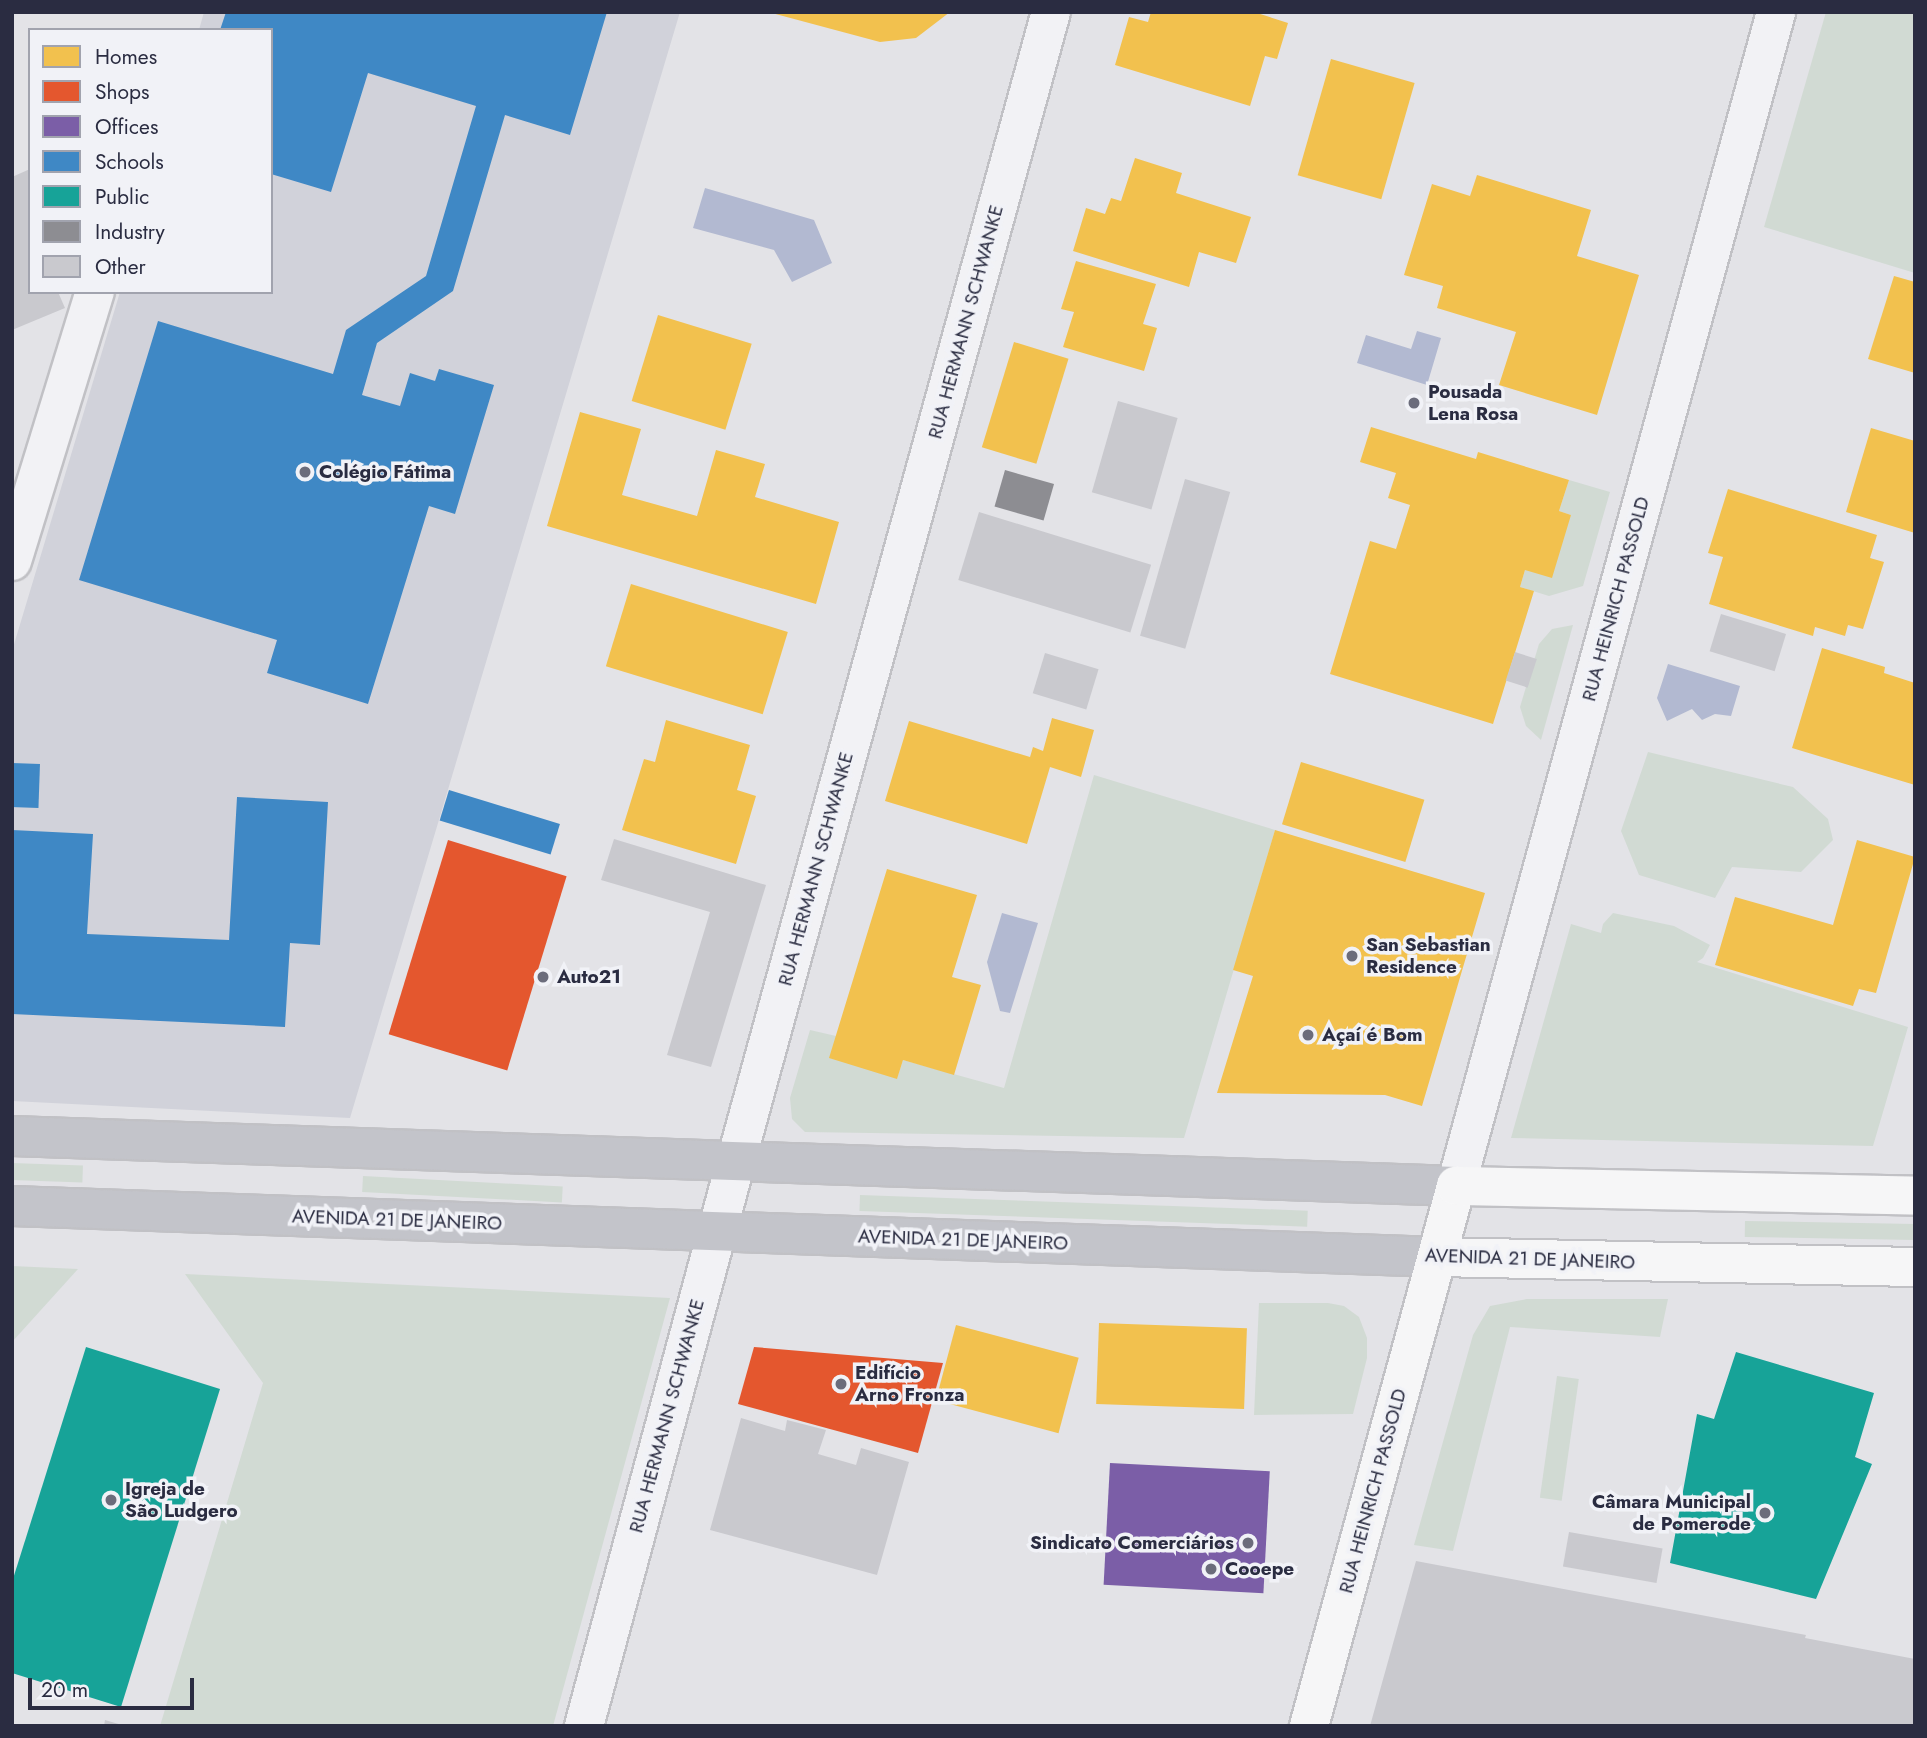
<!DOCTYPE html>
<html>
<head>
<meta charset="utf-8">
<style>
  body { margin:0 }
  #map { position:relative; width:1927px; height:1738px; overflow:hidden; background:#e3e3e7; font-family:Jost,sans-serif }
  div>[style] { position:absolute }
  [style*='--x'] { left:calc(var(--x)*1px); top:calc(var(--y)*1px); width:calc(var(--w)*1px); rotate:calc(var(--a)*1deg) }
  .built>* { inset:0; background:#d1d2da }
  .green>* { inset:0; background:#d1dad3; transform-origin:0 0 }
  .water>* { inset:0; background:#b2b9d1 }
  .homes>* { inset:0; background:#f2c14e; transform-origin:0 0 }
  .shops>* { inset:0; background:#e4572e; transform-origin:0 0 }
  .offices>* { inset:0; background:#7b5ea7; transform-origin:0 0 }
  .schools>* { inset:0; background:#3f88c5; transform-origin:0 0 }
  .public>* { inset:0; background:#17a398 }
  .industry>* { inset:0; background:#8d8d92; transform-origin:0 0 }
  .building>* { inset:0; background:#c9c9ce; transform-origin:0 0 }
  .roads { filter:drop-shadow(2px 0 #c1c1c5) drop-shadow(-2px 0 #c1c1c5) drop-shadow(0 2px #c1c1c5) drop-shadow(0 -2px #c1c1c5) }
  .minor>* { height:38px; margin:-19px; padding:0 19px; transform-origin:19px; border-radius:19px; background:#f2f2f5 }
  .tertiary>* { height:38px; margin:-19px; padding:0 19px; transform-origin:19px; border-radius:19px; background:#f2f2f5 }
  .secondary>* { height:38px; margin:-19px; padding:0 19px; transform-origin:19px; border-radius:19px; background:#c3c4ca }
  .primary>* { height:38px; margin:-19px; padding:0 19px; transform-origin:19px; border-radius:19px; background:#f6f6f7 }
  .dots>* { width:19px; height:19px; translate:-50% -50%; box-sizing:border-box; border:4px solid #f1f2f7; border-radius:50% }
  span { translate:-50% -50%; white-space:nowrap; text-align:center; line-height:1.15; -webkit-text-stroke:7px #f1f2f7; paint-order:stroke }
  .street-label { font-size:19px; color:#2a2c41 }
  .poi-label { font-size:19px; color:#2a2c41; font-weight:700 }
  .left { translate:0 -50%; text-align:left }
  .right { translate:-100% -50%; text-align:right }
  .frame { position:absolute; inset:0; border:14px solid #2a2c41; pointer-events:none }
  .legend { position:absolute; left:28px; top:28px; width:245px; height:266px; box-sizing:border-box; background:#f1f2f7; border:2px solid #a1a3ae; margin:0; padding:9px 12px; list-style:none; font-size:21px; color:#2a2c41 }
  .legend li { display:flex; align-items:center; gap:14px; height:35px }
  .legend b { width:35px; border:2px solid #a1a3ae }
  .scale { position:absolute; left:28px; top:1678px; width:166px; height:32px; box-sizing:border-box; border:4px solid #2a2c41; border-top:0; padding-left:9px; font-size:21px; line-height:24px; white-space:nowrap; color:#2a2c41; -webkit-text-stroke:5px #f1f2f7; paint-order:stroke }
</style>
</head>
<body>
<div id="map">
  <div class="built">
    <div style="clip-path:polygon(204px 12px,680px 12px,350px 1118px,12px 1101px,12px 651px,120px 292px,271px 292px,271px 30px,199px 30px)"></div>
  </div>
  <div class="green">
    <div style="clip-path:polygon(1826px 12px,1915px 12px,1915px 273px,1764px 227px)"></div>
    <div style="clip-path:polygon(1569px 480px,1610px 492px,1583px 586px,1549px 596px,1520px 587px,1525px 570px,1571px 515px,1559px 511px)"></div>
    <div style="clip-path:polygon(1573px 625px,1541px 740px,1526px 726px,1520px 707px,1539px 644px,1552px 629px)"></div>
    <div style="clip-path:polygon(1648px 752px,1793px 787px,1828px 819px,1833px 840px,1801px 872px,1732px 867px,1715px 898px,1639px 875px,1621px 831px)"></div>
    <div style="clip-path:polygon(1094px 775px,1275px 830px,1184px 1138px,805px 1132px,792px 1119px,790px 1098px,810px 1030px,836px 1036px,897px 1078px,903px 1060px,1004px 1088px)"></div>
    <div style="clip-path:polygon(1613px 913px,1674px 926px,1710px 945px,1703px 958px,1697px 962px,1908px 1027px,1873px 1146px,1511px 1138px,1571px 924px,1601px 933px,1603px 924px)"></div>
    <div style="left:12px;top:1163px;width:71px;height:17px;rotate:2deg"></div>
    <div style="left:363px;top:1176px;width:200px;height:16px;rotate:3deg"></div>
    <div style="left:860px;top:1195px;width:448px;height:16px;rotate:2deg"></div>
    <div style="left:1745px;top:1221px;width:170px;height:16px;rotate:1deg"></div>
    <div style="clip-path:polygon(12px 1266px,78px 1269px,12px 1342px)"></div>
    <div style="clip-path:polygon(185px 1274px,670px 1298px,553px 1726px,160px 1726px,263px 1383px)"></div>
    <div style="clip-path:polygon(1527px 1299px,1668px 1299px,1660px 1337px,1510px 1327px,1453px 1551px,1414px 1545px,1473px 1335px,1490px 1306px)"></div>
    <div style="clip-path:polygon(1259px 1303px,1328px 1303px,1344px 1306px,1359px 1317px,1367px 1338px,1367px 1358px,1353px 1414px,1254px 1415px)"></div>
    <div style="left:1557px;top:1376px;width:22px;height:123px;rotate:8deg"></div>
  </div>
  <div class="water">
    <div style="clip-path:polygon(705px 188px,814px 220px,832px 263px,792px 282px,774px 250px,693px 228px)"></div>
    <div style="clip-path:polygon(1417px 331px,1441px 338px,1427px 385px,1357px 363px,1366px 335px,1411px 349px)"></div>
    <div style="clip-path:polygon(1668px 664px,1740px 686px,1731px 716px,1715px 714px,1702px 720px,1692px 709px,1667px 721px,1657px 698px)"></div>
    <div style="clip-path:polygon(1002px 913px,1038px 923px,1010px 1013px,1000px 1011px,987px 962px)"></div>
  </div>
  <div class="homes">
    <div style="clip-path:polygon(768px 12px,950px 12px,916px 38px,880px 42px)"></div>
    <div style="clip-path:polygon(1151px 12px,1254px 12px,1288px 23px,1277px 59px,1265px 56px,1250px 106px,1115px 65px,1129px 17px,1148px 22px)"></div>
    <div style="left:1331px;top:59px;width:87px;height:121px;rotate:16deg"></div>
    <div style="clip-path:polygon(1135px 158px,1182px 173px,1176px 193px,1251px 217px,1236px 263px,1199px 252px,1189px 287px,1073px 251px,1086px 208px,1105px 214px,1111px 198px,1121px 201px)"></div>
    <div style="clip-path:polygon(1477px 175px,1591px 210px,1577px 256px,1639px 275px,1597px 415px,1499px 385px,1516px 332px,1437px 308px,1443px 286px,1404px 275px,1432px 184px,1470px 196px)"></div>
    <div style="clip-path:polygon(1076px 261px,1156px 284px,1143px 324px,1157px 328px,1144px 371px,1063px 347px,1074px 312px,1061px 309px)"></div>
    <div style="clip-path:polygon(1894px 276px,1915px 282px,1915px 373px,1868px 359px)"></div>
    <div style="left:658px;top:315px;width:98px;height:90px;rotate:17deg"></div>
    <div style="left:1014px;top:342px;width:57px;height:110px;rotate:17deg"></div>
    <div style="clip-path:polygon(580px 412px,641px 429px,622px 495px,697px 516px,716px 450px,765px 464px,755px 497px,839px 522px,816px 604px,547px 526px)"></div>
    <div style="clip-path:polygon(1371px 427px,1476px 459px,1478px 452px,1569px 480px,1559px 511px,1571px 515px,1552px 578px,1525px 570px,1520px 587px,1534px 591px,1493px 724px,1330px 674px,1370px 541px,1396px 549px,1410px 505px,1388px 498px,1396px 473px,1360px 462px)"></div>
    <div style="clip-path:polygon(1871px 428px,1915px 441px,1915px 533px,1846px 512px)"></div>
    <div style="clip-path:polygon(1728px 489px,1877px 535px,1870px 558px,1884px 562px,1863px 629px,1848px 625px,1845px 636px,1815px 627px,1813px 636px,1709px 604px,1723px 557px,1708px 553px)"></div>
    <div style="left:631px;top:584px;width:164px;height:86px;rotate:17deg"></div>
    <div style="clip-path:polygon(1822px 648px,1885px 667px,1884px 673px,1915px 683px,1915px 785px,1792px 748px)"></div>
    <div style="clip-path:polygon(1052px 718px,1094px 730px,1081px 777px,1050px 767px,1027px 844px,885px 801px,909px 721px,1030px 757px,1033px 747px,1043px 751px)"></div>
    <div style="clip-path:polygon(666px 720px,750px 745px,737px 790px,756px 796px,736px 864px,622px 830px,644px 759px,655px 762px)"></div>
    <div style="left:1301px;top:762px;width:129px;height:65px;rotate:17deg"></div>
    <div style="clip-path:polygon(1275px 830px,1485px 893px,1422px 1106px,1385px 1095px,1217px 1093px,1253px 976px,1233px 970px)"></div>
    <div style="clip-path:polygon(1857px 840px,1915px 857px,1876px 993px,1859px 989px,1853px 1006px,1715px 965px,1735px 897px,1833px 925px)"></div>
    <div style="clip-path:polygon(887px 869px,977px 895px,952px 977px,981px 985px,954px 1075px,903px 1060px,897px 1079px,829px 1058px)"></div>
    <div style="left:1099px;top:1323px;width:148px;height:81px;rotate:2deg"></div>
    <div style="left:956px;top:1325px;width:127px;height:78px;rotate:15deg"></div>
  </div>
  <div class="shops">
    <div style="left:448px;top:840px;width:124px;height:203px;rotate:17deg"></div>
    <div style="clip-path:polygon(754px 1347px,943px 1363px,918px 1453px,738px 1404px)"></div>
  </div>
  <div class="offices">
    <div style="left:1110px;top:1463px;width:160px;height:122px;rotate:3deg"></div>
  </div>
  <div class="schools">
    <div style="clip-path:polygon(226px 12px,607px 12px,570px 135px,505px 115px,453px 291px,377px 343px,362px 395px,400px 406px,410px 373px,435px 381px,439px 369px,494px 385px,455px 514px,429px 506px,368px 704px,267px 673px,277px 640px,79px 580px,158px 321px,333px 374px,346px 330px,426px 276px,476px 106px,368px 73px,331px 192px,271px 174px,271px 30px,220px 30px)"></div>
    <div style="left:12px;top:763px;width:28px;height:44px;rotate:2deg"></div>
    <div style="left:449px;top:790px;width:116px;height:32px;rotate:17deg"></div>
    <div style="clip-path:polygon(237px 797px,328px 802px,320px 945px,290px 943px,285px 1027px,12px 1014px,12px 830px,93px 834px,87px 934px,229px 940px)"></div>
  </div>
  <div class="public">
    <div style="clip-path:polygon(86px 1347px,220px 1389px,121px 1707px,12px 1673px,12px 1582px)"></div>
    <div style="clip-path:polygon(1736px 1352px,1874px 1393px,1855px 1457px,1872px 1464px,1816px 1599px,1670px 1563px,1697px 1414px,1714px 1419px)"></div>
  </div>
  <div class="industry">
    <div style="left:1005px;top:470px;width:51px;height:38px;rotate:16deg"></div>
  </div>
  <div class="building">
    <div style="clip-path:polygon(30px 169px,30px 292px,58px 292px,65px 308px,12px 330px,12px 177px)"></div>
    <div style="left:1118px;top:401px;width:62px;height:95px;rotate:16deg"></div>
    <div style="left:1185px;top:479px;width:47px;height:163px;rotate:16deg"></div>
    <div style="left:979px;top:512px;width:180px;height:71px;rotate:17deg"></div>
    <div style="left:1721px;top:614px;width:68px;height:39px;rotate:17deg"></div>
    <div style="left:1515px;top:652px;width:23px;height:30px;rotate:18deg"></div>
    <div style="left:1045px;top:653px;width:56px;height:42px;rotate:17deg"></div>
    <div style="clip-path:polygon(614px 839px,766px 885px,711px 1067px,667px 1055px,710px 912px,601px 880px)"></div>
    <div style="clip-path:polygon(741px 1418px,785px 1431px,787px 1420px,826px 1430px,818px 1454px,856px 1465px,861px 1448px,909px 1462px,877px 1575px,710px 1530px)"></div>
    <div style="left:1569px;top:1532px;width:95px;height:35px;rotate:10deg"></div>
    <div style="clip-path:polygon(1416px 1561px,1806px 1635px,1805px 1638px,1915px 1659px,1915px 1726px,1370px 1726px)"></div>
    <div style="clip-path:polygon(105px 1720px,122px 1725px,122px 1726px,104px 1726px)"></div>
  </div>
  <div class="roads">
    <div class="minor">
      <div style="--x:12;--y:561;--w:282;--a:-72.9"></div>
      <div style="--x:736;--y:1161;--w:1191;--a:-74.67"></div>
      <div style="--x:1456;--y:1186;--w:1217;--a:-74.75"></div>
    </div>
    <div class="tertiary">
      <div style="--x:584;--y:1726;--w:585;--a:-74.94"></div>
    </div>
    <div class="secondary">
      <div style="--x:12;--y:1136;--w:1445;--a:1.98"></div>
      <div style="--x:12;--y:1206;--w:1426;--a:2.05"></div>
    </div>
    <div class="primary">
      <div style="--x:1437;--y:1257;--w:478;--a:1.2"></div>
      <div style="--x:1309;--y:1726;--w:560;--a:-74.77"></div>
      <div style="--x:1456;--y:1186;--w:459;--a:1.2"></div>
    </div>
  </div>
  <div class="dots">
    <div style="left:1414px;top:403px;background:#6b6c7b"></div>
    <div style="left:305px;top:472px;background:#6b6c7b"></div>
    <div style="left:1352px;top:956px;background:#6b6c7b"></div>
    <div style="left:543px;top:977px;background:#6b6c7b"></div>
    <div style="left:1308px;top:1035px;background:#6b6c7b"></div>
    <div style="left:841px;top:1384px;background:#6b6c7b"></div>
    <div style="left:111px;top:1500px;background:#6b6c7b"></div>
    <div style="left:1765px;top:1513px;background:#6b6c7b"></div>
    <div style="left:1248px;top:1543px;background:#6b6c7b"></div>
    <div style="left:1211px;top:1569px;background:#6b6c7b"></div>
  </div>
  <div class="street-label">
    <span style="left:966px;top:322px;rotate:-75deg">RUA HERMANN SCHWANKE</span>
    <span style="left:1616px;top:599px;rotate:-75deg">RUA HEINRICH PASSOLD</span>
    <span style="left:816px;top:869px;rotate:-75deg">RUA HERMANN SCHWANKE</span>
    <span style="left:397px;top:1220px;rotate:2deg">AVENIDA 21 DE JANEIRO</span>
    <span style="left:963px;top:1240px;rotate:2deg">AVENIDA 21 DE JANEIRO</span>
    <span style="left:1530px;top:1259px;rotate:2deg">AVENIDA 21 DE JANEIRO</span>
    <span style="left:667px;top:1416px;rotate:-75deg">RUA HERMANN SCHWANKE</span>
    <span style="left:1373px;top:1491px;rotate:-75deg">RUA HEINRICH PASSOLD</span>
  </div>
  <div class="poi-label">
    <span class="left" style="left:1428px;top:403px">Pousada<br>Lena Rosa</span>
    <span class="left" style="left:319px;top:472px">Colégio Fátima</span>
    <span class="left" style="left:1366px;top:956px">San Sebastian<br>Residence</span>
    <span class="left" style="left:557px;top:977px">Auto21</span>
    <span class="left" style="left:1322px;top:1035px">Açaí é Bom</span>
    <span class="left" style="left:855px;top:1384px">Edifício<br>Arno Fronza</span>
    <span class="left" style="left:125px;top:1500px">Igreja de<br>São Ludgero</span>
    <span class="right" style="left:1751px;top:1513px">Câmara Municipal<br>de Pomerode</span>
    <span class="right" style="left:1234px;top:1543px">Sindicato Comerciários</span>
    <span class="left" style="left:1225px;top:1569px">Cooepe</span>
  </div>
  <div class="frame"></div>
  <ul class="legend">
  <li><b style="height:19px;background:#f2c14e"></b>Homes</li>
  <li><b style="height:19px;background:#e4572e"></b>Shops</li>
  <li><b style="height:19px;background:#7b5ea7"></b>Offices</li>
  <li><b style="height:19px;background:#3f88c5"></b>Schools</li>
  <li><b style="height:19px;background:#17a398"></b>Public</li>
  <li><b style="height:19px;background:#8d8d92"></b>Industry</li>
  <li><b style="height:19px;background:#c9c9ce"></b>Other</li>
  </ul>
  <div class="scale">20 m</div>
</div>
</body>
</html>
